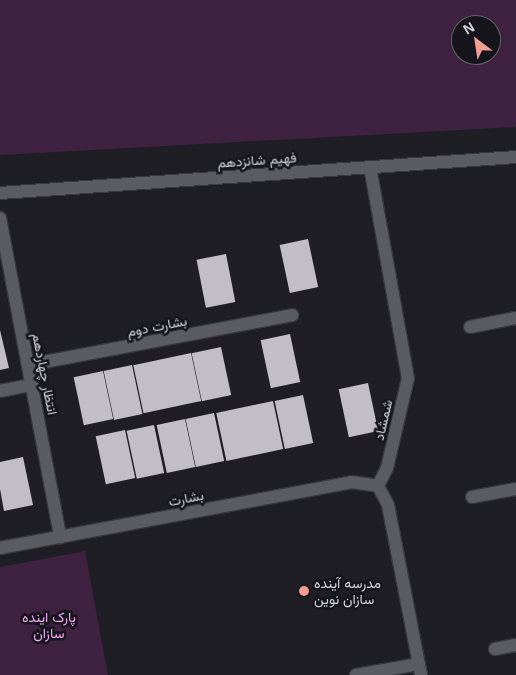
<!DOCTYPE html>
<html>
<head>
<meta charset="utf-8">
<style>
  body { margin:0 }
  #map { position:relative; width:516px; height:675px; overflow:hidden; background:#1e1e24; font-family:Arial,Vazirmatn,sans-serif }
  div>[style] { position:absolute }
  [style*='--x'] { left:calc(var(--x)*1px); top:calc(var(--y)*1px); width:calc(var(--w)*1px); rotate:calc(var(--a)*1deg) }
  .green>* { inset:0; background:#3f2141 }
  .building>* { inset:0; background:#c1bec6; transform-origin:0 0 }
  .roads { filter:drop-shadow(1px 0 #38393d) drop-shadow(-1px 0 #38393d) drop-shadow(0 1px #38393d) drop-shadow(0 -1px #38393d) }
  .minor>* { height:12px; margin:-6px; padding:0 6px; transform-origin:6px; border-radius:6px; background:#5b5b62 }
  .dots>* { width:14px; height:14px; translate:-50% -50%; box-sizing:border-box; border:2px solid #15151b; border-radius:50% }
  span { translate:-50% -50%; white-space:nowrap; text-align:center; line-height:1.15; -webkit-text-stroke:5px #15151b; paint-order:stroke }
  .street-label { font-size:14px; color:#d2d3d7 }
  .poi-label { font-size:14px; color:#d2d3d7 }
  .left { translate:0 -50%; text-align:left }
  .park-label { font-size:14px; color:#f1a8f6 }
  .north { position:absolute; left:451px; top:15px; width:50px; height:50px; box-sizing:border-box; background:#15151b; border:1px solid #616166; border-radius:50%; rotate:329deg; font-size:14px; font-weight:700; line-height:20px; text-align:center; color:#d2d3d7 }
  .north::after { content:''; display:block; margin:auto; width:18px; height:22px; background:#f59c92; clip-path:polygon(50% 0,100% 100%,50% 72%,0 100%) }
</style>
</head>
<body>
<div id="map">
  <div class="green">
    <div style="clip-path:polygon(evenodd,0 0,516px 0,516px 127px,0 155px,0 0,461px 25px,491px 25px,491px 55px,461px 55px,461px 25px)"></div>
    <div style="clip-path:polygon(85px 551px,108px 675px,0 675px,0 567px)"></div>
  </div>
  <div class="building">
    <div style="left:308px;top:239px;width:49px;height:29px;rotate:78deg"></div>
    <div style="left:226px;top:254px;width:49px;height:30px;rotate:79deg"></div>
    <div style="clip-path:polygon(0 330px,9px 368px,0 370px)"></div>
    <div style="left:290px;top:334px;width:49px;height:30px;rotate:78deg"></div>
    <div style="left:221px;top:347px;width:49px;height:30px;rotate:78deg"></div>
    <div style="left:191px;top:353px;width:49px;height:59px;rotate:78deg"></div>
    <div style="left:132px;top:365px;width:50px;height:29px;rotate:78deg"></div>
    <div style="left:103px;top:371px;width:49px;height:30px;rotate:78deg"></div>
    <div style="left:368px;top:383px;width:49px;height:30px;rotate:78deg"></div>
    <div style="left:303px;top:395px;width:49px;height:29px;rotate:78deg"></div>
    <div style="left:273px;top:401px;width:49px;height:58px;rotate:78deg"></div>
    <div style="left:214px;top:413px;width:49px;height:29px;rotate:78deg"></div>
    <div style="left:185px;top:419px;width:49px;height:29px;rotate:78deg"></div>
    <div style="left:154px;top:425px;width:49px;height:28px;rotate:78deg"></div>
    <div style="left:125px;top:430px;width:49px;height:30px;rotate:78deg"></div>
    <div style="clip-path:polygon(23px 457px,33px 505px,4px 511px,0 489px,0 462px)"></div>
  </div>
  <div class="roads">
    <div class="minor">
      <div style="--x:370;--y:167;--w:214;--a:79.8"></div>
      <div style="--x:408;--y:378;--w:92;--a:103.1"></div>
      <div style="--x:387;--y:468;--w:20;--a:117"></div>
      <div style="--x:378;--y:486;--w:21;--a:62"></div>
      <div style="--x:388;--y:505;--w:173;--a:79"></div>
      <div style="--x:0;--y:193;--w:517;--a:-3.99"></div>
      <div style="--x:0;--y:218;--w:325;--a:79.3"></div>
      <div style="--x:470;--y:327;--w:47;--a:-11.1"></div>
      <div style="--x:28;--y:365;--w:269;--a:-10.7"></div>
      <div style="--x:0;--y:391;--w:33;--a:-11"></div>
      <div style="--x:472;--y:497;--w:45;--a:-10.3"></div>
      <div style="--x:0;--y:548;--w:357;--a:-10.6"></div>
      <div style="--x:351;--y:482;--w:27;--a:8"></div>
      <div style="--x:495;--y:649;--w:21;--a:-11"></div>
      <div style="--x:356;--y:675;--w:64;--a:-9.9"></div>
    </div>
  </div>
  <div class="dots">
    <div style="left:304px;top:591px;background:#f59c92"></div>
  </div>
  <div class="street-label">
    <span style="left:257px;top:160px;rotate:-4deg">فهیم شانزدهم</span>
    <span style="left:157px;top:326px;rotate:-11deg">بشارت دوم</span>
    <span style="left:45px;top:374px;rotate:79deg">انتظار چهاردهم</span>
    <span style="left:383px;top:420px;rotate:-77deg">شمشاد</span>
    <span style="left:186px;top:498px;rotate:-11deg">بشارت</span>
  </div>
  <div class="poi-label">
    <span class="left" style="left:314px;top:591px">مدرسه آینده<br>سازان نوین</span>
  </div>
  <div class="park-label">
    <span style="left:49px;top:625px">پارک اینده<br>سازان</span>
  </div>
  <div class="north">N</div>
</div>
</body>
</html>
